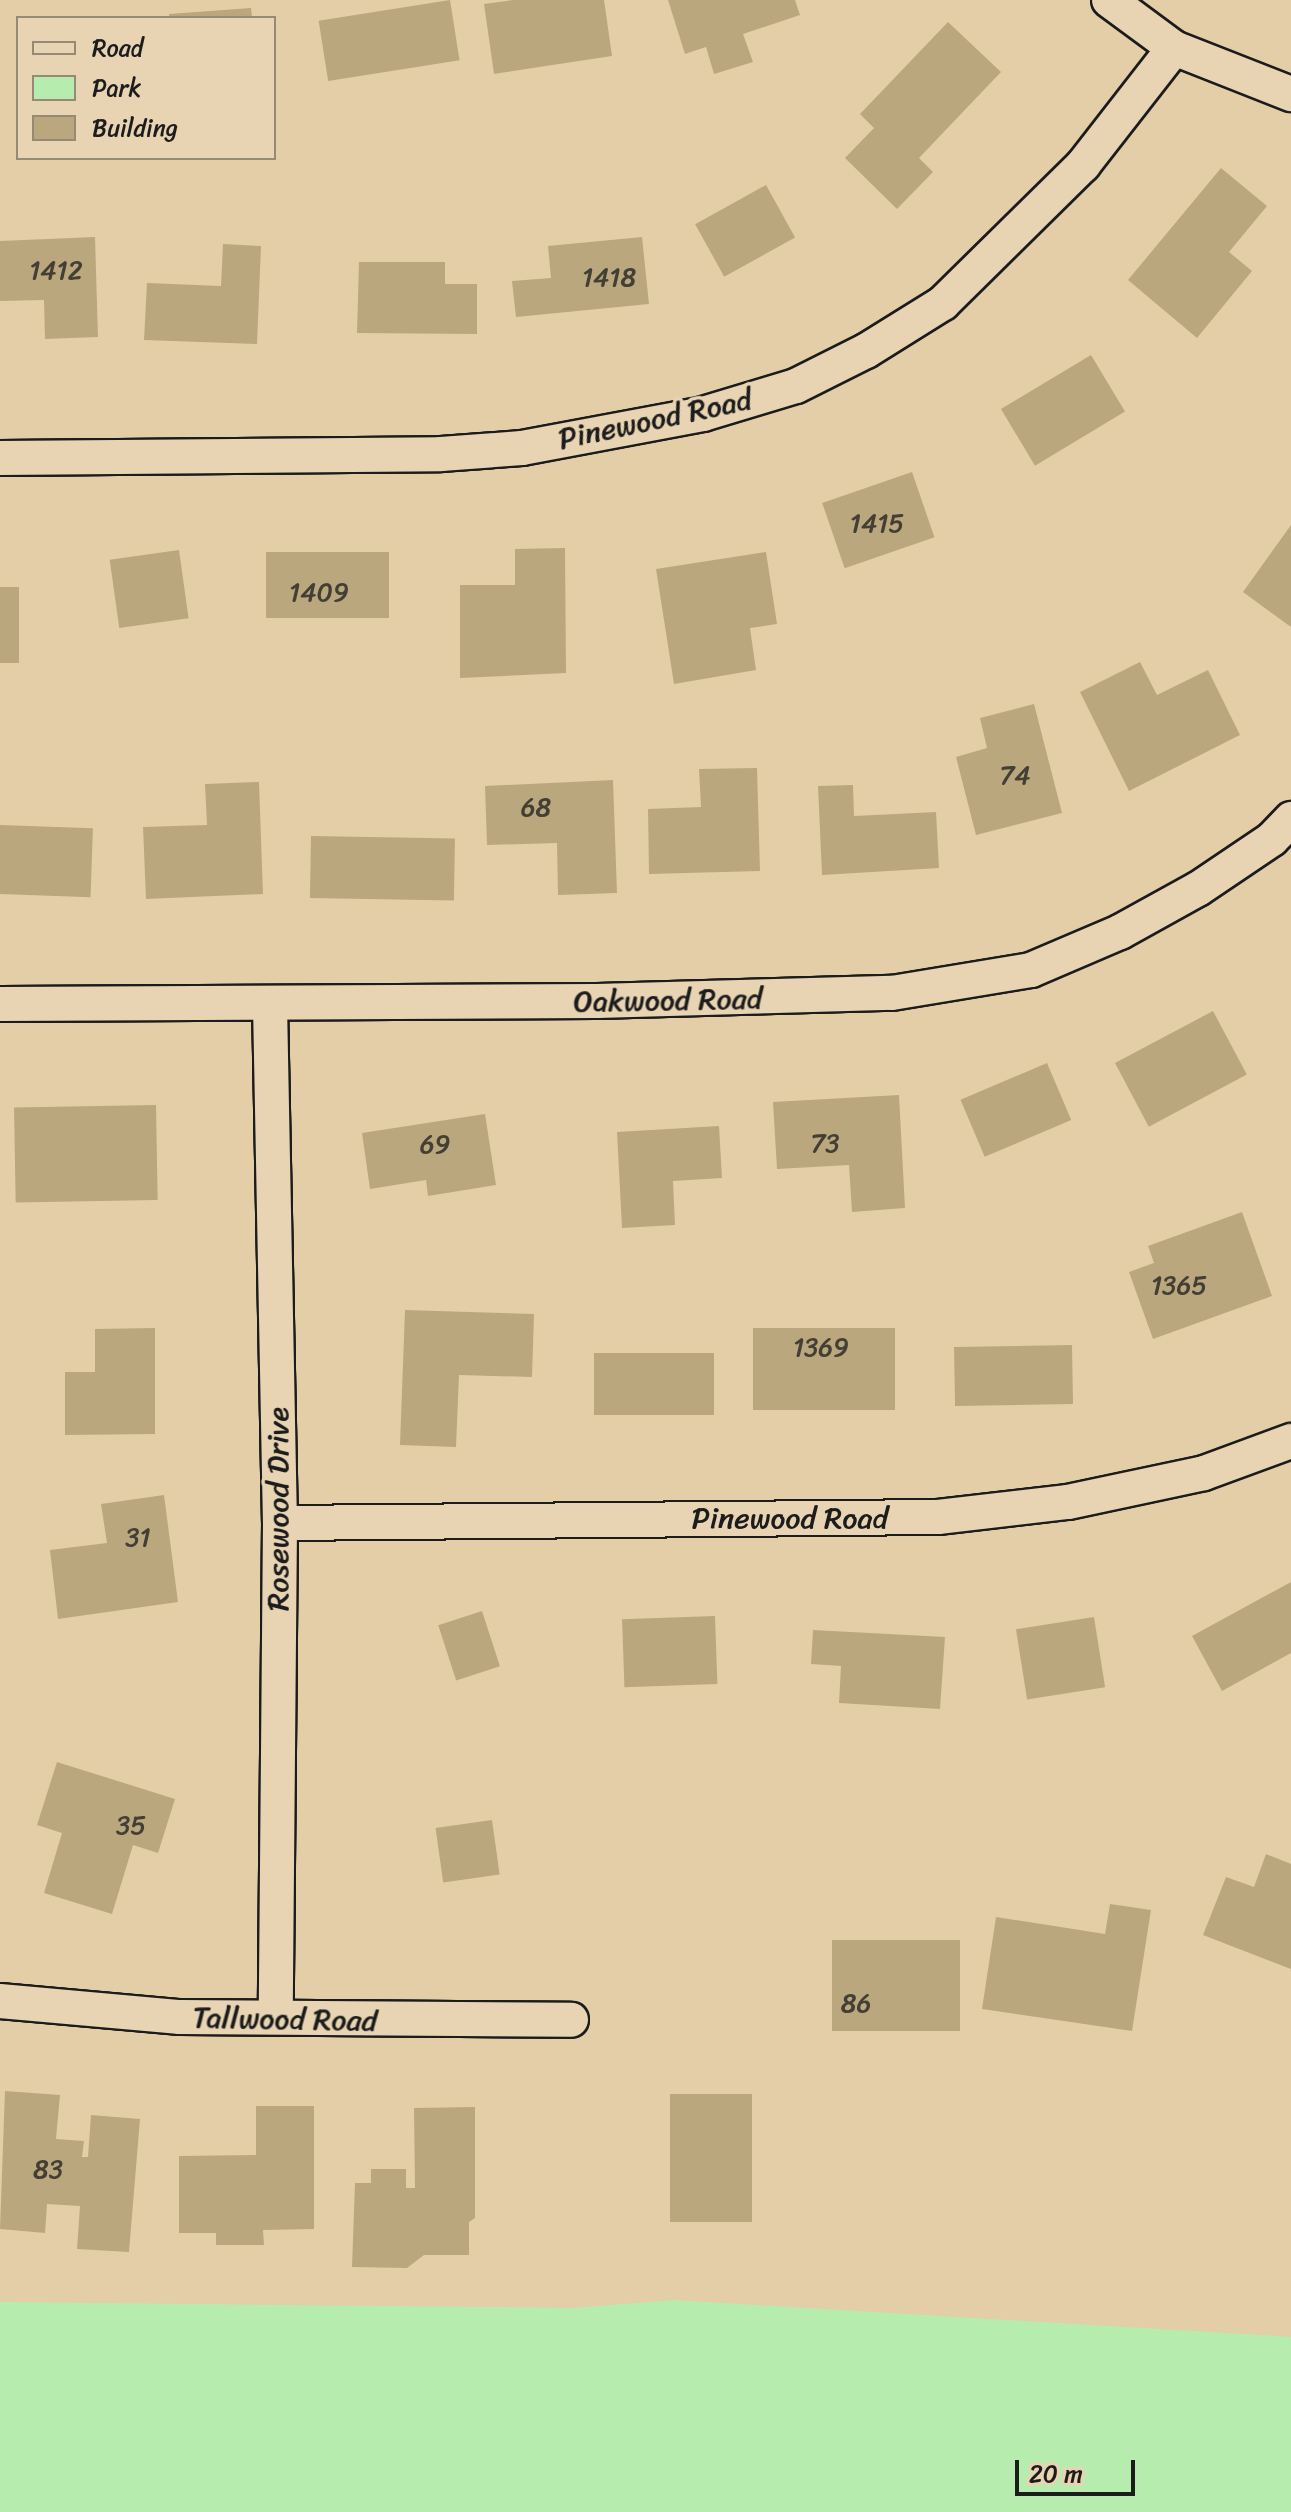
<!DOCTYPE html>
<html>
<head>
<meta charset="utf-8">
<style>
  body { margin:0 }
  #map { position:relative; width:1291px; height:2512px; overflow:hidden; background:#e4cea8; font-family:Sriracha,sans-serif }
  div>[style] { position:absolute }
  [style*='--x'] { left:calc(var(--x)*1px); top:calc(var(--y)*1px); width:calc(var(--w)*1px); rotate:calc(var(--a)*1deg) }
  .green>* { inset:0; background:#b6edaf }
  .building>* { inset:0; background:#bba77d; transform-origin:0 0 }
  .roads { filter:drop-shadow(2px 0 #1c1c1c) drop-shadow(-2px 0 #1c1c1c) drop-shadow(0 2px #1c1c1c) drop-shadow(0 -2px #1c1c1c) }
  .street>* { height:34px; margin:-17px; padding:0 17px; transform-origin:17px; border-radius:17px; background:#e8d4b3 }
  span { translate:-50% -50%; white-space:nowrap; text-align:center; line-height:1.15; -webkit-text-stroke:7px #e8d4b3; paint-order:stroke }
  .number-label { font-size:26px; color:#443f34 }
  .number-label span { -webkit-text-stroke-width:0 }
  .street-label { font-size:30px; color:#1c1c1c }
  .legend { position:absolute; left:16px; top:16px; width:260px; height:144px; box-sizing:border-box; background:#e8d4b3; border:2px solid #968a77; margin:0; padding:10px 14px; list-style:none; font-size:24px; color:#1c1c1c }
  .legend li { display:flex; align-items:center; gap:16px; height:40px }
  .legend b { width:40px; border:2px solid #968a77 }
  .scale { position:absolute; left:1015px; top:2460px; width:120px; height:36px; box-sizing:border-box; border:4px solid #1c1c1c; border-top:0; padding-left:10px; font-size:24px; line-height:28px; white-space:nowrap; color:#1c1c1c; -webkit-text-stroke:6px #e8d4b3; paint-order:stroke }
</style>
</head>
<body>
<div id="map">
  <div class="green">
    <div style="clip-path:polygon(674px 2300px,1291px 2337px,1291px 2512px,0 2512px,0 2302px,574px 2308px)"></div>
  </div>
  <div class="building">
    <div style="left:450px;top:0;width:61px;height:133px;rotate:81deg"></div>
    <div style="clip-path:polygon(513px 0,604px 0,612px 56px,494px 74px,484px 4px)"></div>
    <div style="clip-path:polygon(668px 0,795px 0,800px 15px,743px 34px,753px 62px,714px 74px,706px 47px,685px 54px)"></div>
    <div style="clip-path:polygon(251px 8px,252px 18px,169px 18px,169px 14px)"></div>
    <div style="clip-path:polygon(948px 22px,1001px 72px,919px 158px,933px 172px,897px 209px,845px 158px,874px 128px,860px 114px)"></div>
    <div style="clip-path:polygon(1221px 168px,1267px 206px,1229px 252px,1252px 271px,1197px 338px,1128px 280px)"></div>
    <div style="left:766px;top:185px;width:60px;height:81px;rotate:61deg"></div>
    <div style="clip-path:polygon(95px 237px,98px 337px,45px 339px,44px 300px,0 301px,0 241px)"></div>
    <div style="clip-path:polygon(642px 237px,649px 304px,516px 317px,512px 281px,551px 278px,548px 246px)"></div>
    <div style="clip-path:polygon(223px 244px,261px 246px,257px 344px,144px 340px,147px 283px,221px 286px)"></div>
    <div style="clip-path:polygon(359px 262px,445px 262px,445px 284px,477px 284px,477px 334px,357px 333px)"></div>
    <div style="left:1091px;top:355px;width:66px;height:105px;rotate:59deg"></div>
    <div style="left:912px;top:472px;width:69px;height:95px;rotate:71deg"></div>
    <div style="clip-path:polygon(1291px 525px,1291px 627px,1243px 592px)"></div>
    <div style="clip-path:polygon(565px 548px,566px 673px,460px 678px,460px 585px,515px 585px,515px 549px)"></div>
    <div style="left:179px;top:550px;width:69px;height:70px;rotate:82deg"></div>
    <div style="left:389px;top:552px;width:66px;height:123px;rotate:90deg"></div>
    <div style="clip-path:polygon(766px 552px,777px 624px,750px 628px,756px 670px,674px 684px,656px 569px)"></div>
    <div style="left:0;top:587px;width:19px;height:76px"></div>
    <div style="clip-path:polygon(1140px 662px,1157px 695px,1208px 670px,1240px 735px,1129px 791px,1080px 692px)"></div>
    <div style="clip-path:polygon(1034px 704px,1062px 813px,976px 835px,956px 757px,987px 748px,980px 718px)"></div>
    <div style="clip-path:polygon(757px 768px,760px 871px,649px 874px,648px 809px,701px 807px,699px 769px)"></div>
    <div style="clip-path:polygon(613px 780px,617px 893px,558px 895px,557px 843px,487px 845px,485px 786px)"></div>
    <div style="clip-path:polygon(259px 782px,263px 894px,146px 899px,143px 827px,207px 825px,205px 784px)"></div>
    <div style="clip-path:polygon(853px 785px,854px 816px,936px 812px,939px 868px,822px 875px,818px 786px)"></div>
    <div style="left:0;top:825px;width:93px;height:69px;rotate:2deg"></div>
    <div style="left:311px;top:836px;width:144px;height:62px;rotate:1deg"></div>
    <div style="left:1213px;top:1011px;width:72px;height:111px;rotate:62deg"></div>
    <div style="left:1047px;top:1063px;width:62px;height:94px;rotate:67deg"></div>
    <div style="clip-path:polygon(899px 1095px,905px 1208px,852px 1212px,849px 1165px,777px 1169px,773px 1102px)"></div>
    <div style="left:156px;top:1105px;width:95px;height:142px;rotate:89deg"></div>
    <div style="clip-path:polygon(485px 1114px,496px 1185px,428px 1196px,426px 1180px,370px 1189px,362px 1133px)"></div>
    <div style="clip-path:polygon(719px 1126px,722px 1178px,673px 1181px,675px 1225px,622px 1228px,617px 1132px)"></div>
    <div style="clip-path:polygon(1242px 1212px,1272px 1296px,1153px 1339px,1129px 1272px,1154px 1263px,1148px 1246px)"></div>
    <div style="clip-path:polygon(405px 1310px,534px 1314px,532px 1377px,459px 1375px,456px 1447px,400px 1445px)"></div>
    <div style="clip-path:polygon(155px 1328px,155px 1434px,65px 1435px,65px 1372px,95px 1372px,95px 1329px)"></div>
    <div style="left:895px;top:1328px;width:82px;height:142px;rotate:90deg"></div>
    <div style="left:1072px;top:1345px;width:59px;height:118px;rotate:89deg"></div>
    <div style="left:714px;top:1353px;width:62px;height:120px;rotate:90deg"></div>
    <div style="clip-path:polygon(164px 1495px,178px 1602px,58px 1619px,50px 1550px,107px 1543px,101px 1504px)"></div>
    <div style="clip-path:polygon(1291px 1582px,1291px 1653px,1222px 1691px,1192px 1636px)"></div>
    <div style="left:482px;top:1611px;width:58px;height:46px;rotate:72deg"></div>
    <div style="left:715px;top:1616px;width:68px;height:93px;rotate:88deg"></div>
    <div style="left:1094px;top:1617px;width:71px;height:79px;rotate:81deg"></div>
    <div style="clip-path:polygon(813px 1630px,945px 1637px,940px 1709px,839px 1703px,841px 1666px,811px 1664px)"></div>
    <div style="clip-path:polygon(57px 1762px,175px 1799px,158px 1853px,133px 1845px,112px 1914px,44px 1893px,62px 1833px,37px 1825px)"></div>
    <div style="left:492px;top:1820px;width:55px;height:57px;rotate:82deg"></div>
    <div style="clip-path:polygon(1266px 1854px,1291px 1864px,1291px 1969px,1203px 1935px,1226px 1877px,1254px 1887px)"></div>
    <div style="clip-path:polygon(1110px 1904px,1151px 1910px,1132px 2031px,982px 2009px,996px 1917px,1105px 1934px)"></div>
    <div style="left:832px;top:1940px;width:128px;height:91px"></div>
    <div style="clip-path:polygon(5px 2091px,60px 2095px,56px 2139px,84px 2141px,82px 2157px,88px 2157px,91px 2115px,140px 2119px,129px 2252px,77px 2249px,80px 2206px,47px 2204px,45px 2233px,0 2229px)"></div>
    <div style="left:752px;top:2094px;width:128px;height:82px;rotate:90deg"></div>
    <div style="clip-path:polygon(256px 2106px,314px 2106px,314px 2229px,263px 2230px,264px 2245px,216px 2245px,216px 2233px,179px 2233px,179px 2156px,256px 2155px)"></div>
    <div style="clip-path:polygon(475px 2107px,475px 2218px,469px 2222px,469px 2255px,424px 2255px,407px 2268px,352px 2267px,355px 2183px,371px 2183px,371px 2169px,406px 2169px,406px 2188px,415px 2188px,414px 2108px)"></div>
  </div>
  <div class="roads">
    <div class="street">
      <div style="--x:1109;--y:0;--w:81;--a:36.4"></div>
      <div style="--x:1174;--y:48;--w:126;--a:21.5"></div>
      <div style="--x:0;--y:458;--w:441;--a:-0.5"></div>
      <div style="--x:441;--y:454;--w:81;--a:-4.2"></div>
      <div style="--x:522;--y:448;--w:184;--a:-10.6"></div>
      <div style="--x:703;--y:414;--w:97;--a:-16.8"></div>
      <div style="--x:796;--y:386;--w:78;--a:-26.6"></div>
      <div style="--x:866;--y:351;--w:91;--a:-31.9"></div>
      <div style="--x:943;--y:303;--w:197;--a:-44.6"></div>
      <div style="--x:1083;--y:165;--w:148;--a:-52.1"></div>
      <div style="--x:0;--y:1004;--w:597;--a:-0.29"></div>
      <div style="--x:597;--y:1001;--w:295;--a:-1.6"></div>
      <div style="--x:892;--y:993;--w:141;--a:-9.4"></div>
      <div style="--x:1031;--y:970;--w:97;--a:-23.1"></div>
      <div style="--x:1120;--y:932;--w:89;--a:-28.9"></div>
      <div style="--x:1198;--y:889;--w:89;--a:-34"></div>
      <div style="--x:1272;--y:839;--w:28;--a:-46"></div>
      <div style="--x:270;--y:1004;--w:519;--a:88.9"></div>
      <div style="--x:280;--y:1523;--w:492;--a:90.5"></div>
      <div style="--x:280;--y:1523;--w:658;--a:-0.52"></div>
      <div style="--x:938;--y:1517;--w:131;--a:-6.6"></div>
      <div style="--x:1068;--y:1502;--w:139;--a:-12"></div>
      <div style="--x:1204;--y:1473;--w:93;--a:-20.2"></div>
      <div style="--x:0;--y:2001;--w:181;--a:5.1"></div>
      <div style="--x:180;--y:2017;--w:391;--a:0.4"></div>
    </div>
  </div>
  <div class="number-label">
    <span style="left:56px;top:271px">1412</span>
    <span style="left:609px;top:278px">1418</span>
    <span style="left:877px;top:524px">1415</span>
    <span style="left:319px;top:593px">1409</span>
    <span style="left:1015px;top:776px">74</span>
    <span style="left:536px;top:808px">68</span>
    <span style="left:825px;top:1144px">73</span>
    <span style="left:435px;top:1145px">69</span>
    <span style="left:1179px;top:1286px">1365</span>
    <span style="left:821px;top:1348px">1369</span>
    <span style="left:138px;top:1538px">31</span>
    <span style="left:131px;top:1826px">35</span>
    <span style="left:856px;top:2004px">86</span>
    <span style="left:48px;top:2170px">83</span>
  </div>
  <div class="street-label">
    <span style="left:655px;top:419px;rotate:-12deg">Pinewood Road</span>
    <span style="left:668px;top:1000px;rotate:-1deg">Oakwood Road</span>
    <span style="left:278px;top:1509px;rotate:-90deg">Rosewood Drive</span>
    <span style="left:790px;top:1518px">Pinewood Road</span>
    <span style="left:285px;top:2019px;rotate:1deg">Tallwood Road</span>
  </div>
  <ul class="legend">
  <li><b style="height:10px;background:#e8d4b3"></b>Road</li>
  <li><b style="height:22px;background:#b6edaf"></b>Park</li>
  <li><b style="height:22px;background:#bba77d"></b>Building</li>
  </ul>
  <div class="scale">20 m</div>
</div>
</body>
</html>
